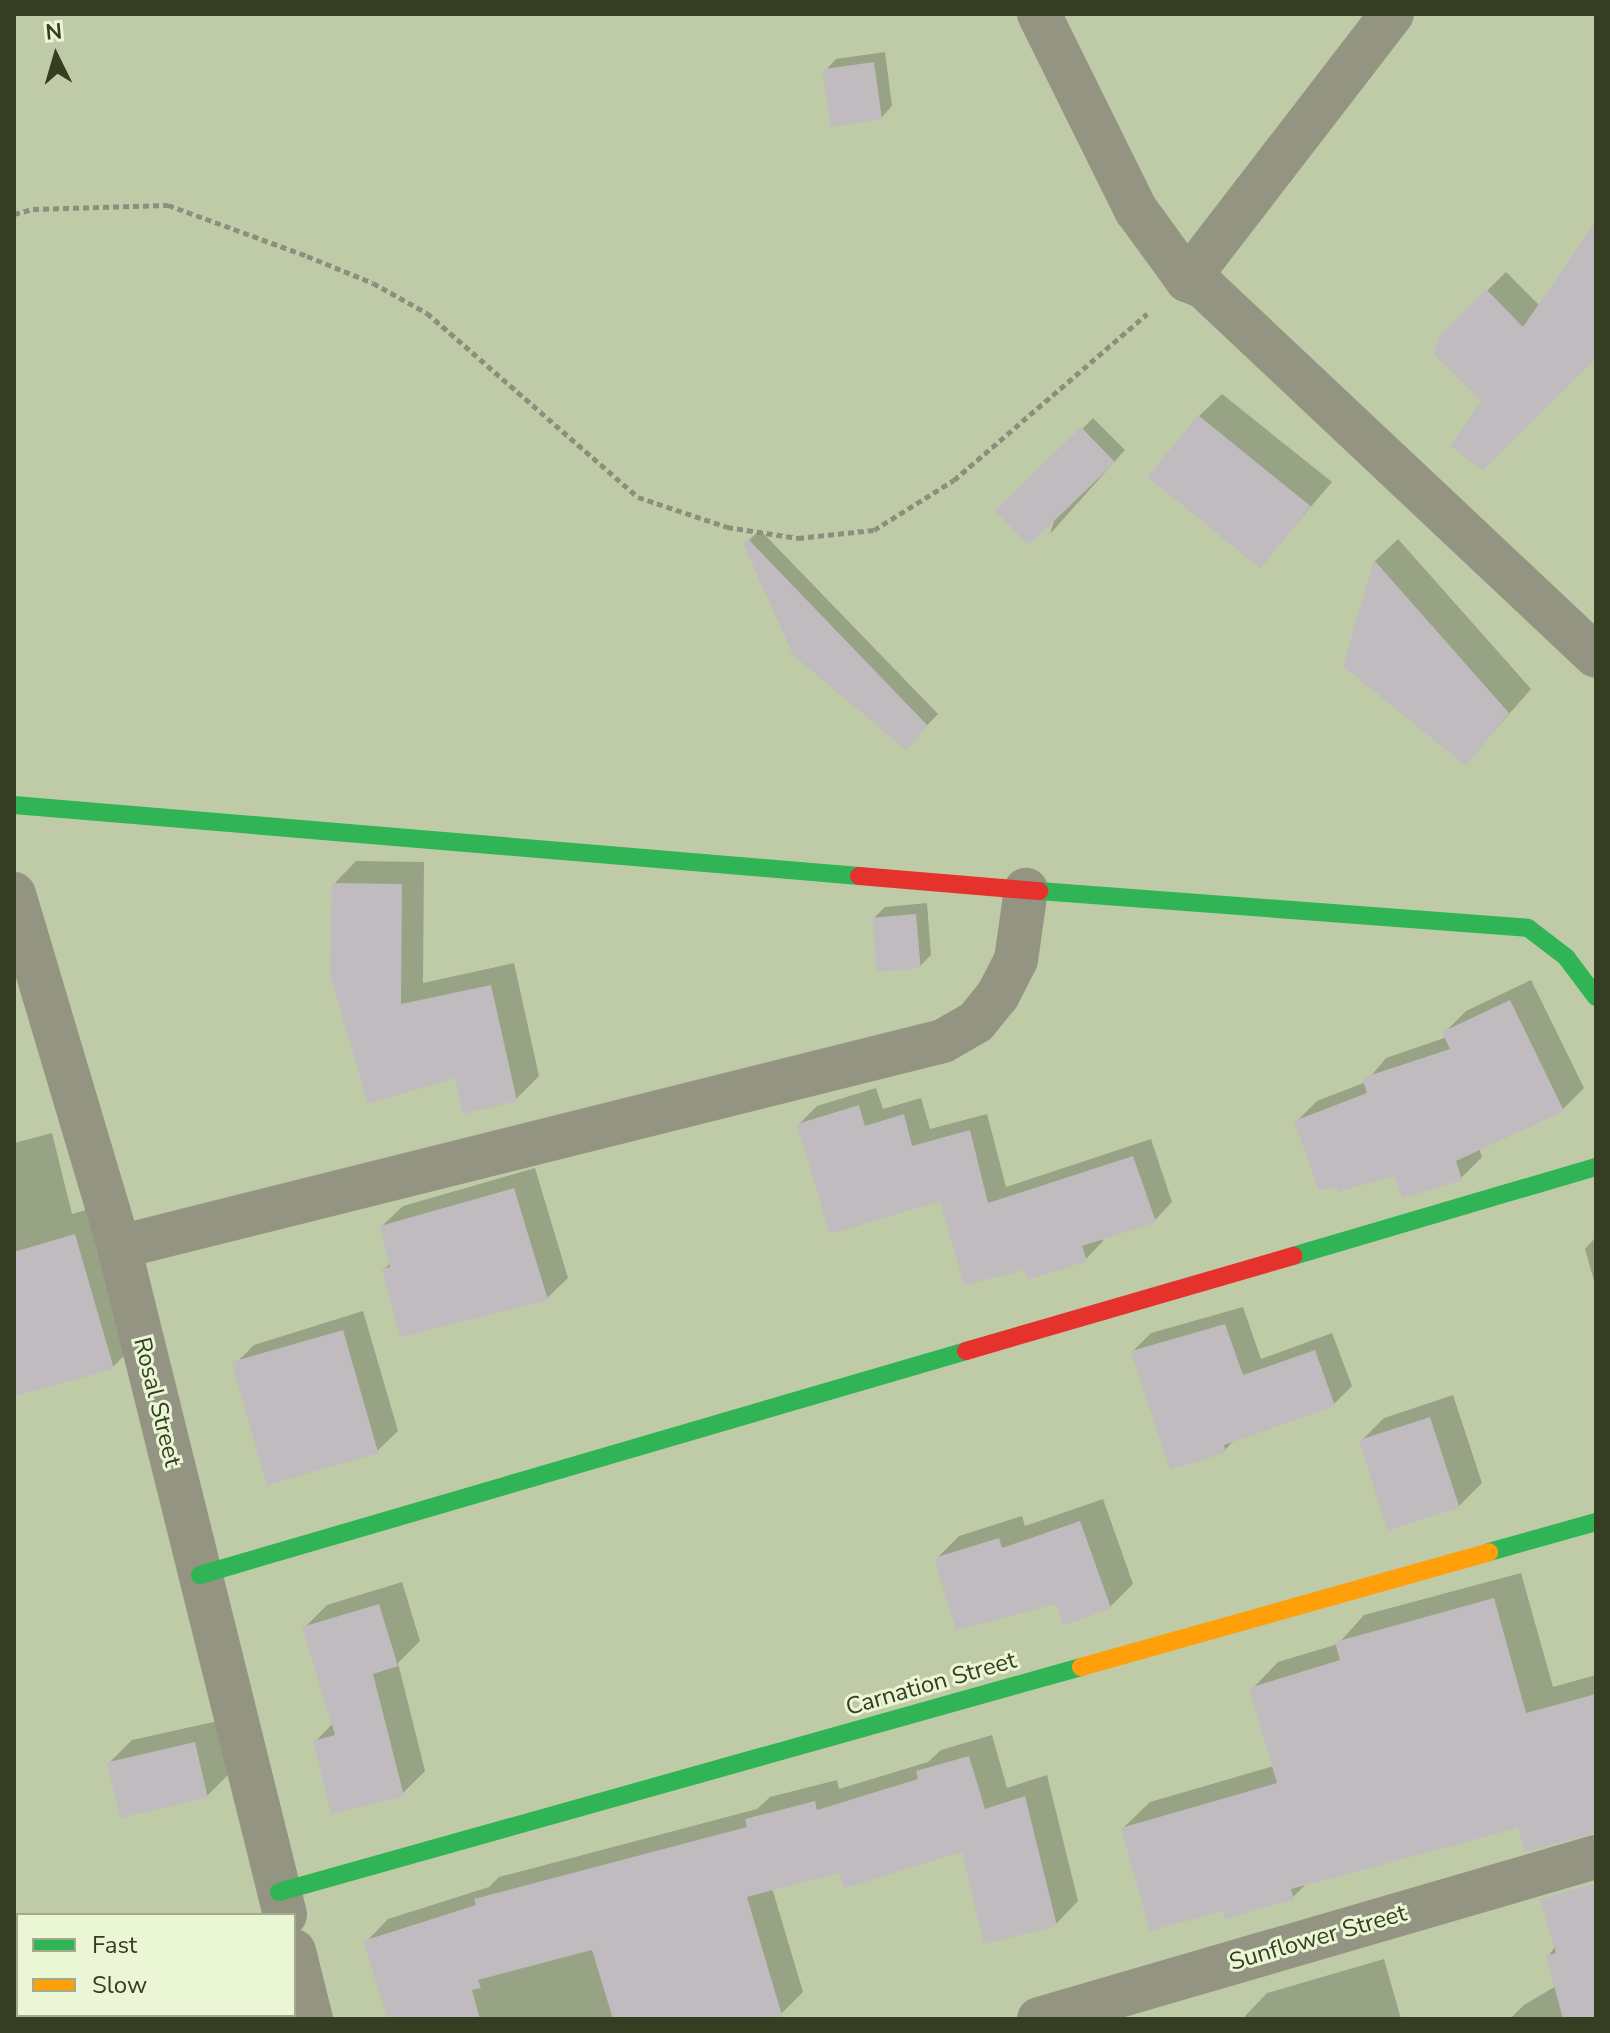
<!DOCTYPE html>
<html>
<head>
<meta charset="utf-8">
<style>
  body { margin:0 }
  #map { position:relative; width:1610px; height:2033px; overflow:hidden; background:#bfcba6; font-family:"Nunito Sans",sans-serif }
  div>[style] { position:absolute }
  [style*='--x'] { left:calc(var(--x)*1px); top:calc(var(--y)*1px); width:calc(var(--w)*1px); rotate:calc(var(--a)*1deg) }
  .shadow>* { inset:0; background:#0003 }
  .building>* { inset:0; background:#bfbbbf; transform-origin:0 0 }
  .path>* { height:5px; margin-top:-2.5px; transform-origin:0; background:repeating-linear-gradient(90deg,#8d8f7c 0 6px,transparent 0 10px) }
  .street>* { height:44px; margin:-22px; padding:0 22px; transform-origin:22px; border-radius:22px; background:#949482 }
  .fast>* { height:18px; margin:-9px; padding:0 9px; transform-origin:9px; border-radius:9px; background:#30b455 }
  .slow>* { height:18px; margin:-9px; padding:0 9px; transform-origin:9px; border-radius:9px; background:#ff9f0a }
  .jam>* { height:18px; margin:-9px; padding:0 9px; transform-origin:9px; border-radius:9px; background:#e5322d }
  span { translate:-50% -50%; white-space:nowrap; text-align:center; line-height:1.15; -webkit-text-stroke:6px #ebf6d5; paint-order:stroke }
  .street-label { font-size:24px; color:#353d22 }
  .frame { position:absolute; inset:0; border:16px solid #353d22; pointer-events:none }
  .legend { position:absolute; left:16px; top:1913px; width:280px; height:104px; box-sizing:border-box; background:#ebf6d5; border:2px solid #a2ac8d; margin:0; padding:10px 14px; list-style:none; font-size:24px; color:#353d22 }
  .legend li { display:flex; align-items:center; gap:16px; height:40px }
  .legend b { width:40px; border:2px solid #a2ac8d }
  .north { position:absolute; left:16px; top:16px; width:80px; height:80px; -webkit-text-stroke:6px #ebf6d5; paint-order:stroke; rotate:355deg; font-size:22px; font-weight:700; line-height:32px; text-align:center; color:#353d22 }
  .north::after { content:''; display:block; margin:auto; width:28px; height:36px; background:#353d22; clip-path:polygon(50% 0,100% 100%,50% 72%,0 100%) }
</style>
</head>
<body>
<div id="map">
  <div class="shadow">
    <div style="clip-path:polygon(885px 52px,892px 106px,881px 118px,825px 71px,836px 59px)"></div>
    <div style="clip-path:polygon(1596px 251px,1596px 356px,1484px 400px,1441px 336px,1506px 272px,1540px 306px)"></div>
    <div style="clip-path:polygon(1222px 394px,1332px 482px,1261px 565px,1199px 416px)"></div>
    <div style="clip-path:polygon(1093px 418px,1125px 450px,1050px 534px,1082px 429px)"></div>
    <div style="clip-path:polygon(760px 530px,938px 714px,906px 747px,746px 543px)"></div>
    <div style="clip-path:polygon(1398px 539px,1531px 689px,1466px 763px,1345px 665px,1375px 561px)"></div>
    <div style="clip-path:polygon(356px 861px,424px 862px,423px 983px,514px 963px,539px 1076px,516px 1099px,457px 1075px,370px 1101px,334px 884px)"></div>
    <div style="clip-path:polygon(927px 903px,931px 955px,920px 966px,874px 918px,885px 907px)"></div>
    <div style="clip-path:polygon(1531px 980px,1584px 1088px,1563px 1109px,1479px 1148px,1482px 1157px,1461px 1178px,1396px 1173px,1296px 1122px,1317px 1101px,1366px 1082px,1386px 1058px,1447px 1037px,1445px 1032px,1466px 1011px)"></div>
    <div style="clip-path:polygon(876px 1088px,883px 1109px,921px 1098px,930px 1129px,987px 1114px,1006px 1187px,1151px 1139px,1172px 1202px,1155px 1220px,1102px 1237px,1103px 1241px,1086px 1259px,1026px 1267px,942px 1198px,799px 1124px,817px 1106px)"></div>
    <div style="clip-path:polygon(52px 1133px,72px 1214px,106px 1204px,143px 1336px,113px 1367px,14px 1394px,14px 1143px)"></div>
    <div style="clip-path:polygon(535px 1168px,568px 1278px,547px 1298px,384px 1269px,391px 1263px,382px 1226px,403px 1206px)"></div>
    <div style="clip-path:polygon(1596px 1237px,1596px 1288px,1585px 1249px)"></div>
    <div style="clip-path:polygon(1243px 1307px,1261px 1359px,1332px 1333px,1352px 1386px,1334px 1404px,1235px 1439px,1225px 1450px,1133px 1351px,1151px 1333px)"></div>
    <div style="clip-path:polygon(363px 1311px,398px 1431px,377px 1451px,234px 1365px,254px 1345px)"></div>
    <div style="clip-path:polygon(1453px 1395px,1482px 1483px,1459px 1506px,1361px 1441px,1384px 1418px)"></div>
    <div style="clip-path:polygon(1103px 1499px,1133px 1584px,1110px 1607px,936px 1559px,959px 1536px,1022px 1516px,1025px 1526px)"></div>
    <div style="clip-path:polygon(1521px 1573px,1553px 1687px,1596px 1675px,1596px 1793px,1308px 1882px,1293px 1897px,1224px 1908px,1123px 1828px,1150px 1802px,1274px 1766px,1252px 1689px,1278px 1662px,1338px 1644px,1364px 1615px)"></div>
    <div style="clip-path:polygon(402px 1582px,420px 1641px,398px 1663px,425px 1771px,402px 1794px,315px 1742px,333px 1723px,304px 1628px,327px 1605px)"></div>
    <div style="clip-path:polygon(218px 1721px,230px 1773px,207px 1796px,109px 1763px,132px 1740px)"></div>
    <div style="clip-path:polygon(992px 1735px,1007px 1788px,1047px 1775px,1078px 1901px,1056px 1924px,963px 1850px,841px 1871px,772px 1888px,803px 1992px,781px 2014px,766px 2019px,415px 2019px,366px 1942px,388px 1919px,489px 1887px,499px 1877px,757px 1809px,770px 1797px,837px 1780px,839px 1789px,928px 1762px,941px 1750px)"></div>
    <div style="clip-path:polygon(1596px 1886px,1596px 2019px,1510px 2019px,1524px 2005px,1556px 1986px,1548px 1957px)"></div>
    <div style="clip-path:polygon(1384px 1959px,1401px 2019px,1246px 2019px,1245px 2016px,1267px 1993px)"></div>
  </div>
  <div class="building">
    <div style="left:874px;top:62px;width:58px;height:52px;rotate:82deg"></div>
    <div style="clip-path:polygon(1596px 221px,1596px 358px,1483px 470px,1450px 446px,1482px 401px,1434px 354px,1440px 335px,1486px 289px,1523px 327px)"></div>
    <div style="left:1198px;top:415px;width:145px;height:80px;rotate:39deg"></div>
    <div style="left:1081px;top:427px;width:49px;height:120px;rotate:46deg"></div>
    <div style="clip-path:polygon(748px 539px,928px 726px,906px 750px,793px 655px,743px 543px)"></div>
    <div style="clip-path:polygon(1374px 560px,1509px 713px,1466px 766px,1343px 666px)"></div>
    <div style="clip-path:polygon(332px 883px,402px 884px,401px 1004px,491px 985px,517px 1101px,463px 1114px,455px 1078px,368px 1104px,330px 974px)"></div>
    <div style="left:916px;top:914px;width:54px;height:44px;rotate:85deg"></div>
    <div style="clip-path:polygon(1510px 1000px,1564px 1111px,1456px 1161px,1462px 1180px,1402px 1198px,1394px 1176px,1338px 1192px,1336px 1186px,1319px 1191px,1294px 1121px,1367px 1093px,1362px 1078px,1450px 1049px,1442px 1032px)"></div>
    <div style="clip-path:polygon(859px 1105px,865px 1126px,904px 1114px,912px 1146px,970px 1130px,988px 1203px,1133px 1156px,1156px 1222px,1082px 1246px,1087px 1261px,1028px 1280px,1024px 1270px,964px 1285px,940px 1201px,830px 1234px,797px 1124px)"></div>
    <div style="clip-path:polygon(514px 1188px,548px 1300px,400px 1337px,382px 1269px,390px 1267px,380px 1226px)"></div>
    <div style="clip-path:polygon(75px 1234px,114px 1369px,14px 1396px,14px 1252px)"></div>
    <div style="clip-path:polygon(1225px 1324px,1243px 1375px,1315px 1350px,1335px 1406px,1224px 1445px,1226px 1452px,1170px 1470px,1131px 1351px)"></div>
    <div style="left:343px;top:1330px;width:128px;height:116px;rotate:74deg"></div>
    <div style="left:1430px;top:1417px;width:95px;height:75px;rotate:72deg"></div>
    <div style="clip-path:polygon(1080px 1521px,1111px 1608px,1063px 1626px,1056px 1604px,956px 1630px,934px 1558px,999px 1538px,1002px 1548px)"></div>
    <div style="clip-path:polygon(1494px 1598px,1526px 1713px,1596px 1694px,1596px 1833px,1525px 1852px,1518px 1828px,1291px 1889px,1294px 1899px,1225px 1919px,1223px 1911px,1150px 1931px,1121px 1828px,1277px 1783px,1249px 1688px,1340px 1660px,1335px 1642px)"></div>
    <div style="clip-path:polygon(379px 1604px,398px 1666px,373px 1674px,404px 1796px,331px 1814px,313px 1741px,335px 1735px,302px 1627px)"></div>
    <div style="left:195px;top:1742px;width:57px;height:90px;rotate:77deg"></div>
    <div style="clip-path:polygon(969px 1756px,985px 1809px,1025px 1796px,1057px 1926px,984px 1944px,962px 1852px,844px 1888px,839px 1873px,747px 1897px,783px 2019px,613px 2019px,592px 1950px,478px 1980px,481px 1988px,472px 1990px,480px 2019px,388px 2019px,363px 1941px,476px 1905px,474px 1899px,747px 1827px,745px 1819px,815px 1801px,817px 1810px,918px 1779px,916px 1771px)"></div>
    <div style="clip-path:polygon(1596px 1883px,1596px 2019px,1563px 2019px,1546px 1956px,1556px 1953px,1540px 1899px)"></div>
  </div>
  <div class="path">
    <div style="--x:14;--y:214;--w:20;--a:-15"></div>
    <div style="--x:33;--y:209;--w:135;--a:-1.7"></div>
    <div style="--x:168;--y:205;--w:148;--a:20.1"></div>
    <div style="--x:307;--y:256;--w:71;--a:22.2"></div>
    <div style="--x:373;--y:283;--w:62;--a:29.1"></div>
    <div style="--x:427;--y:313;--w:280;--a:41.1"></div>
    <div style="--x:638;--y:497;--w:94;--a:18.6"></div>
    <div style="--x:727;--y:527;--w:72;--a:8.8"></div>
    <div style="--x:798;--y:538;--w:76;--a:-6"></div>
    <div style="--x:874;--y:530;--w:94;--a:-32"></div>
    <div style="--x:954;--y:480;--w:255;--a:-40.7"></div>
  </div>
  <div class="street">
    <div style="--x:1039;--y:14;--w:219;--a:63.7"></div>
    <div style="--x:1136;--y:210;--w:87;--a:53.9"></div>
    <div style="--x:1187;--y:280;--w:18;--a:22"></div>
    <div style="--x:1204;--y:287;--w:538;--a:43.27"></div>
    <div style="--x:1187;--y:280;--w:336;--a:-52.4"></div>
    <div style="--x:14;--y:894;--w:368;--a:73.4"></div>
    <div style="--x:119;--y:1247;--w:688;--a:76.04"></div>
    <div style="--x:119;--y:1247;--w:849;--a:-14.04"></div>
    <div style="--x:943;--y:1041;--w:38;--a:-30"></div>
    <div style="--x:976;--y:1022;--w:35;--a:-51"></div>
    <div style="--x:998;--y:995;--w:39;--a:-63"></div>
    <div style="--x:1016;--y:960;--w:71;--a:-81.9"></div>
    <div style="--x:294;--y:1951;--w:70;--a:76"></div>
    <div style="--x:1039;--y:2019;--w:580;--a:-16.22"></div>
  </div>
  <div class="fast">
    <div style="--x:14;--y:805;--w:848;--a:4.8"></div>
    <div style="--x:1039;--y:891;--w:490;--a:4.3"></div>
    <div style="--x:1528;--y:928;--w:48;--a:37.3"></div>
    <div style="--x:1566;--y:957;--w:50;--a:53.1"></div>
    <div style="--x:1293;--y:1256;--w:316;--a:-16.4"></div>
    <div style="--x:1489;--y:1552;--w:111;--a:-15.7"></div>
    <div style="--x:200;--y:1575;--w:798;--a:-16.3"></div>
    <div style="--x:279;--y:1892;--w:833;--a:-15.67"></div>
  </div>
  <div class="slow">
    <div style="--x:1081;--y:1667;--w:424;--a:-15.7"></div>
  </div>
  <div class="jam">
    <div style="--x:859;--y:876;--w:181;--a:4.8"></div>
    <div style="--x:966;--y:1351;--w:341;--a:-16.2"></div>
  </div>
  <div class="street-label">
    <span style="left:157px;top:1402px;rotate:76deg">Rosal Street</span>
    <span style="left:931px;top:1684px;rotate:-16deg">Carnation Street</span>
    <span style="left:1318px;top:1938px;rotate:-16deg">Sunflower Street</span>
  </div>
  <div class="frame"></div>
  <ul class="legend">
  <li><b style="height:10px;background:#30b455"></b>Fast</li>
  <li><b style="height:10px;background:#ff9f0a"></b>Slow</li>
  </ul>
  <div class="north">N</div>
</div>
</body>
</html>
